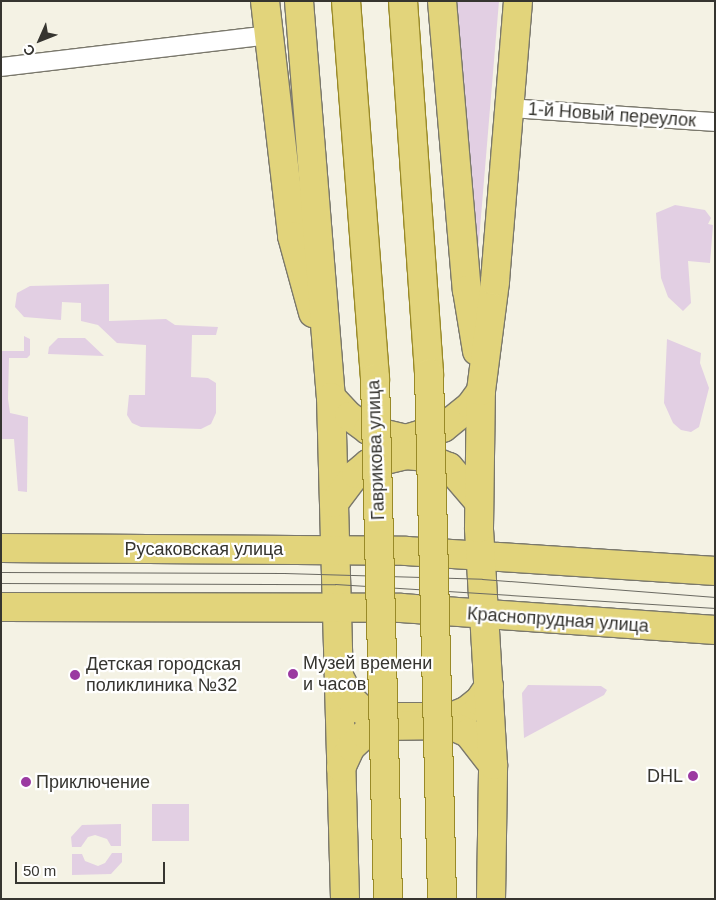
<!DOCTYPE html>
<html>
<head>
<meta charset="utf-8">
<style>
  body { margin:0 }
  #map { position:relative; width:716px; height:900px; overflow:hidden; background:#f4f2e4; font-family:Helvetica,sans-serif }
  div>[style] { position:absolute }
  [style*='--x'] { left:calc(var(--x)*1px); top:calc(var(--y)*1px); width:calc(var(--w)*1px); rotate:calc(var(--a)*1deg) }
  .green>* { inset:0; background:#e2cfe3; transform-origin:0 0 }
  .roads { filter:drop-shadow(1px 0 #7a786c) drop-shadow(-1px 0 #7a786c) drop-shadow(0 1px #7a786c) drop-shadow(0 -1px #7a786c) }
  .street>* { height:18px; margin:-9px; padding:0 9px; transform-origin:9px; border-radius:9px; background:#fff }
  .primary>* { height:28px; margin:-14px; padding:0 14px; transform-origin:14px; border-radius:14px; background:#e2d47b }
  .tram>* { height:1px; margin:-0.5px; padding:0 0.5px; transform-origin:0.5px; border-radius:0.5px; background:#6b6a62 }
  .bridges { filter:drop-shadow(1px 0 #998a28) drop-shadow(-1px 0 #998a28) drop-shadow(0 1px #998a28) drop-shadow(0 -1px #998a28) }
  .primary-bridge>* { height:28px; margin:-14px; padding:0 14px; transform-origin:14px; border-radius:14px; background:#e2d47b }
  .dots>* { width:14px; height:14px; translate:-50% -50%; box-sizing:border-box; border:2px solid #fff; border-radius:50% }
  span { translate:-50% -50%; white-space:nowrap; text-align:center; line-height:1.15; -webkit-text-stroke:4.5px #fff; paint-order:stroke }
  .street-label { font-size:18px; color:#363530 }
  .poi-label { font-size:18px; color:#363530 }
  .left { translate:0 -50%; text-align:left }
  .right { translate:-100% -50%; text-align:right }
  .frame { position:absolute; inset:0; border:2px solid #363530; pointer-events:none }
  .north { position:absolute; left:15px; top:15px; width:50px; height:50px; -webkit-text-stroke:4px #fff; paint-order:stroke; rotate:226deg; font-size:14px; font-weight:700; line-height:20px; text-align:center; color:#363530 }
  .north::after { content:''; display:block; margin:auto; width:18px; height:22px; background:#363530; clip-path:polygon(50% 0,100% 100%,50% 72%,0 100%) }
  .scale { position:absolute; left:15px; top:862px; width:150px; height:22px; box-sizing:border-box; border:2px solid #363530; border-top:0; padding-left:6px; font-size:15px; line-height:18px; white-space:nowrap; color:#363530; -webkit-text-stroke:4px #fff; paint-order:stroke }
</style>
</head>
<body>
<div id="map">
  <div class="green">
    <div style="clip-path:polygon(450px 1px,499px 1px,475px 288px)"></div>
    <div style="clip-path:polygon(675px 205px,705px 210px,711px 218px,708px 224px,713px 225px,710px 263px,688px 261px,691px 303px,683px 311px,668px 297px,661px 278px,656px 213px)"></div>
    <div style="clip-path:polygon(109px 284px,109px 321px,166px 319px,175px 325px,218px 327px,216px 335px,192px 335px,191px 377px,208px 378px,216px 383px,216px 413px,211px 424px,201px 429px,141px 427px,132px 423px,127px 415px,129px 395px,145px 395px,146px 345px,117px 343px,98px 325px,81px 321px,81px 303px,62px 302px,61px 320px,24px 317px,15px 307px,17px 293px,30px 286px)"></div>
    <div style="clip-path:polygon(24px 336px,30px 339px,30px 355px,27px 358px,9px 358px,8px 399px,10px 413px,28px 417px,27px 492px,18px 491px,14px 439px,1px 439px,1px 351px,24px 351px)"></div>
    <div style="clip-path:polygon(58px 338px,85px 338px,104px 356px,48px 354px,49px 347px)"></div>
    <div style="clip-path:polygon(667px 339px,701px 353px,700px 363px,709px 388px,699px 427px,691px 432px,681px 430px,673px 423px,664px 403px)"></div>
    <div style="clip-path:polygon(528px 685px,601px 686px,607px 690px,604px 695px,524px 738px,522px 693px)"></div>
    <div style="left:152px;top:804px;width:37px;height:37px"></div>
    <div style="clip-path:polygon(121px 824px,121px 846px,111px 846px,107px 839px,95px 835px,88px 837px,81px 847px,72px 847px,71px 837px,82px 825px)"></div>
    <div style="clip-path:polygon(112px 853px,122px 853px,122px 862px,111px 874px,72px 875px,72px 854px,82px 854px,85px 861px,98px 866px,105px 863px)"></div>
  </div>
  <div class="roads">
    <div class="street">
      <div style="--x:1;--y:67;--w:270;--a:-6.8"></div>
      <div style="--x:509;--y:108;--w:206;--a:3.9"></div>
    </div>
    <div class="primary">
      <div style="--x:265;--y:1;--w:237;--a:83.4"></div>
      <div style="--x:292;--y:236;--w:80;--a:74.7"></div>
      <div style="--x:299;--y:1;--w:397;--a:85.4"></div>
      <div style="--x:331;--y:397;--w:502;--a:88.4"></div>
      <div style="--x:442;--y:1;--w:290;--a:85.1"></div>
      <div style="--x:467;--y:290;--w:62;--a:80.7"></div>
      <div style="--x:331;--y:397;--w:26;--a:47"></div>
      <div style="--x:349;--y:416;--w:24;--a:36"></div>
      <div style="--x:368;--y:430;--w:39;--a:13"></div>
      <div style="--x:406;--y:439;--w:39;--a:-17"></div>
      <div style="--x:443;--y:428;--w:36;--a:-39"></div>
      <div style="--x:471;--y:405;--w:17;--a:-54"></div>
      <div style="--x:334;--y:503;--w:36;--a:-53"></div>
      <div style="--x:356;--y:474;--w:16;--a:-40"></div>
      <div style="--x:368;--y:464;--w:39;--a:-13"></div>
      <div style="--x:406;--y:455;--w:18;--a:6"></div>
      <div style="--x:424;--y:457;--w:27;--a:22"></div>
      <div style="--x:449;--y:467;--w:46;--a:49.4"></div>
      <div style="--x:1;--y:548;--w:405;--a:0.4"></div>
      <div style="--x:406;--y:551;--w:310;--a:3.7"></div>
      <div style="--x:1;--y:607;--w:400;--a:0.1"></div>
      <div style="--x:401;--y:608;--w:315;--a:4"></div>
      <div style="--x:340;--y:678;--w:22;--a:63"></div>
      <div style="--x:350;--y:698;--w:17;--a:45"></div>
      <div style="--x:362;--y:710;--w:19;--a:21"></div>
      <div style="--x:380;--y:717;--w:71;--a:0"></div>
      <div style="--x:451;--y:717;--w:16;--a:-22"></div>
      <div style="--x:466;--y:711;--w:16;--a:-38"></div>
      <div style="--x:479;--y:701;--w:18;--a:-56"></div>
      <div style="--x:341;--y:768;--w:23;--a:-65"></div>
      <div style="--x:351;--y:747;--w:19;--a:-43"></div>
      <div style="--x:365;--y:734;--w:18;--a:-27"></div>
      <div style="--x:381;--y:726;--w:69;--a:-0.8"></div>
      <div style="--x:450;--y:725;--w:20;--a:24"></div>
      <div style="--x:468;--y:733;--w:41;--a:52"></div>
      <div style="--x:491;--y:899;--w:134;--a:-89.1"></div>
      <div style="--x:493;--y:765;--w:237;--a:-93.4"></div>
      <div style="--x:479;--y:528;--w:137;--a:-89.2"></div>
      <div style="--x:481;--y:391;--w:111;--a:-82.7"></div>
      <div style="--x:495;--y:281;--w:281;--a:-85.3"></div>
    </div>
  </div>
  <div class="tram">
    <div style="--x:1;--y:572;--w:283;--a:0.2"></div>
    <div style="--x:284;--y:573;--w:198;--a:1.7"></div>
    <div style="--x:482;--y:579;--w:234;--a:4.4"></div>
    <div style="--x:1;--y:583;--w:334;--a:0.2"></div>
    <div style="--x:335;--y:584;--w:381;--a:3.6"></div>
  </div>
  <div class="bridges">
    <div class="primary-bridge">
      <div style="--x:346;--y:1;--w:378;--a:85.6"></div>
      <div style="--x:375;--y:378;--w:521;--a:88.57"></div>
      <div style="--x:403;--y:1;--w:373;--a:86"></div>
      <div style="--x:429;--y:373;--w:526;--a:88.58"></div>
    </div>
  </div>
  <div class="dots">
    <div style="left:293px;top:674px;background:#9b3aa1"></div>
    <div style="left:75px;top:675px;background:#9b3aa1"></div>
    <div style="left:693px;top:776px;background:#9b3aa1"></div>
    <div style="left:26px;top:782px;background:#9b3aa1"></div>
  </div>
  <div class="street-label">
    <span style="left:612px;top:115px;rotate:4deg">1-й Новый переулок</span>
    <span style="left:376px;top:450px;rotate:-92deg">Гаврикова улица</span>
    <span style="left:204px;top:549px">Русаковская улица</span>
    <span style="left:558px;top:620px;rotate:4deg">Краснопрудная улица</span>
  </div>
  <div class="poi-label">
    <span class="left" style="left:303px;top:674px">Музей времени<br>и часов</span>
    <span class="left" style="left:86px;top:675px">Детская городская<br>поликлиника №32</span>
    <span class="right" style="left:683px;top:776px">DHL</span>
    <span class="left" style="left:36px;top:782px">Приключение</span>
  </div>
  <div class="frame"></div>
  <div class="north">С</div>
  <div class="scale">50 m</div>
</div>
</body>
</html>
